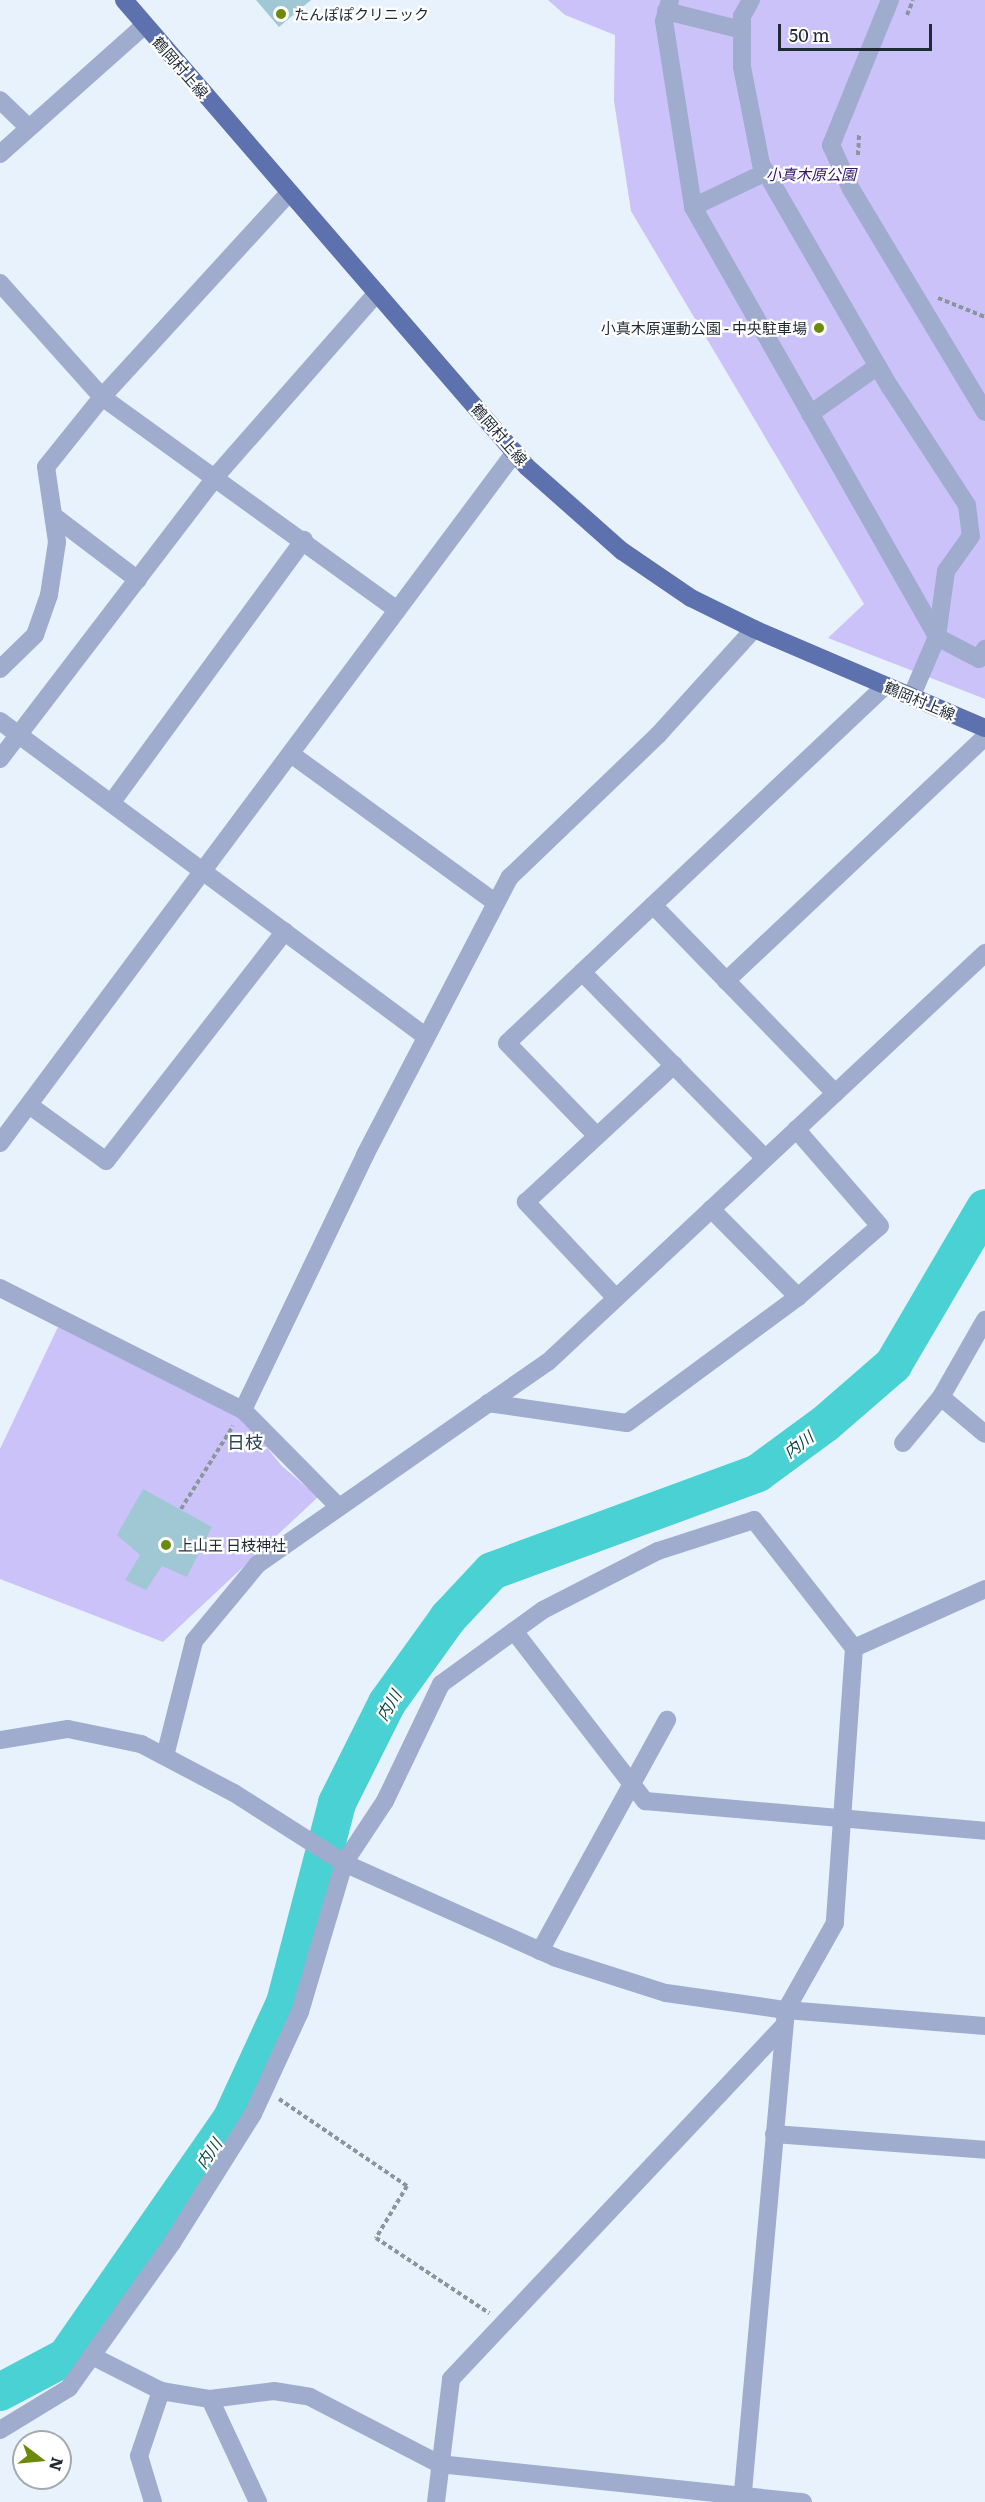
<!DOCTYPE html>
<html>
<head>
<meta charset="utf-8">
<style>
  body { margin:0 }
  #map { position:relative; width:985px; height:2502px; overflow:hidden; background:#e7f2fc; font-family:Literata,"Noto Sans JP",serif }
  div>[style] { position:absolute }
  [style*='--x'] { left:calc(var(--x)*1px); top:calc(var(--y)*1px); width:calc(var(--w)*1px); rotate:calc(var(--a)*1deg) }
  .green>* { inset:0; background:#ccc2fa }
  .river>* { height:38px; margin:-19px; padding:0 19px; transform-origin:19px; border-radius:19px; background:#4ad1d3 }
  .building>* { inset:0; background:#a0c7d4 }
  .path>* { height:4px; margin-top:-2px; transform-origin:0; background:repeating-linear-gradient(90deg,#8a959e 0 4.5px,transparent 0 7.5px) }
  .minor>* { height:18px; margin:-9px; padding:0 9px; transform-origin:9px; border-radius:9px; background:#9facce }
  .major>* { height:18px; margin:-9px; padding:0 9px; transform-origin:9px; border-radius:9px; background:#5c71ad }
  .dots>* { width:16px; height:16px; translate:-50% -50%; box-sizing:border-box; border:3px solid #fff; border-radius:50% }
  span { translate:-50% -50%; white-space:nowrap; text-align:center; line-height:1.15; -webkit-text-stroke:4.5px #fff; paint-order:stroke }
  .poi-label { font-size:15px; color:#1f2a33 }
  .left { translate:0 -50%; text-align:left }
  .right { translate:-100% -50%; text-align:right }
  .street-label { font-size:15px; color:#1f2a33 }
  .park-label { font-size:15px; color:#36136f; font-style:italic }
  .water-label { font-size:16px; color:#094748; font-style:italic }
  .quarter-label { font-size:18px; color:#2c4457 }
  .north { position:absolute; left:12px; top:2430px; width:60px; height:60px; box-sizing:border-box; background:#fff; border:2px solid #a5aaad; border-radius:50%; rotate:106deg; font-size:16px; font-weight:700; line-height:24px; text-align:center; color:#1f2a33 }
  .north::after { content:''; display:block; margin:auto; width:21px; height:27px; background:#6b8a09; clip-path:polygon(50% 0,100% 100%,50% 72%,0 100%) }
  .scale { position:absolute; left:778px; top:24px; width:154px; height:27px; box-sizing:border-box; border:3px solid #1f2a33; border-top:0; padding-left:8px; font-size:18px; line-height:21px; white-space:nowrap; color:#1f2a33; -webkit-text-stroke:4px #fff; paint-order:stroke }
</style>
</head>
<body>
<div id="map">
  <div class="green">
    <div style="clip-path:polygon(548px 0,985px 0,985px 699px,828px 638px,864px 604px,631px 211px,614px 101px,615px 35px,565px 15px)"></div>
    <div style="clip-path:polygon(58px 1327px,244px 1420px,282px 1466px,318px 1497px,163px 1642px,0 1579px,0 1449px)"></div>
  </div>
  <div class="river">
    <div style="--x:0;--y:2392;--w:75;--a:-27.9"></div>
    <div style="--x:66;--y:2357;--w:291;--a:-55.2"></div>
    <div style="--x:232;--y:2118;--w:127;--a:-65.3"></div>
    <div style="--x:285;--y:2003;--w:207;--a:-75.4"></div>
    <div style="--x:337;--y:1803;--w:112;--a:-63.4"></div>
    <div style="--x:387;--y:1703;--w:105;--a:-54.3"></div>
    <div style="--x:448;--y:1618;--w:64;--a:-46.9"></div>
    <div style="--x:492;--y:1571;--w:283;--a:-20.2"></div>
    <div style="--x:758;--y:1473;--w:84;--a:-36.3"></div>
    <div style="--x:826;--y:1423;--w:89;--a:-40.9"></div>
    <div style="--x:893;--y:1365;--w:182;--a:-59.6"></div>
  </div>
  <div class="building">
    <div style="clip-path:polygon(256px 0,311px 0,279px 27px)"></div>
    <div style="clip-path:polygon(143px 1489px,212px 1527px,187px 1577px,162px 1566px,146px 1590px,125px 1580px,140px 1555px,117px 1535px)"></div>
  </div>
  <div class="path">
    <div style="--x:907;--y:15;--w:16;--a:-68"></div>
    <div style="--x:858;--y:155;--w:22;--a:-87"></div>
    <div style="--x:938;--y:298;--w:51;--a:22"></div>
    <div style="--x:181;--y:1509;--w:98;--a:-57.9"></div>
    <div style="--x:279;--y:2099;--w:155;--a:34.2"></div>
    <div style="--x:407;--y:2186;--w:61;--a:120.8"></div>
    <div style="--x:376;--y:2238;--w:136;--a:33.6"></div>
  </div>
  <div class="minor">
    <div style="--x:670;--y:0;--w:22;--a:106"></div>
    <div style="--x:664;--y:21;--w:188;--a:81.1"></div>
    <div style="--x:693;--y:207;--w:494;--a:60.4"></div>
    <div style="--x:751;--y:0;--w:18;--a:119"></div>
    <div style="--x:742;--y:16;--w:51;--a:90"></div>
    <div style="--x:742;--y:67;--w:99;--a:78.9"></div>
    <div style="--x:761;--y:164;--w:258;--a:60"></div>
    <div style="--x:890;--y:387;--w:141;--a:56.9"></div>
    <div style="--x:967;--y:505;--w:31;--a:83"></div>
    <div style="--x:971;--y:536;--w:43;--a:125.5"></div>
    <div style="--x:946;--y:571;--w:67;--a:97.8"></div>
    <div style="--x:890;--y:0;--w:157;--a:112.1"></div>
    <div style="--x:831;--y:145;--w:48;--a:65.6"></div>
    <div style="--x:851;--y:189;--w:260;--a:59"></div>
    <div style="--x:666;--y:11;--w:78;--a:14"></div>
    <div style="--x:0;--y:100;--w:40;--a:44"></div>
    <div style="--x:0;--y:154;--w:194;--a:-41.7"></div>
    <div style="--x:693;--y:207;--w:81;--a:-25.6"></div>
    <div style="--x:0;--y:283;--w:153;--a:48.2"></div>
    <div style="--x:102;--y:397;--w:364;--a:35.8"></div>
    <div style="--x:810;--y:414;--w:83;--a:-35.2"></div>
    <div style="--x:55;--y:517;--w:104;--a:37.2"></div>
    <div style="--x:0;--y:669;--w:49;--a:-44.2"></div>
    <div style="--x:35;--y:635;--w:42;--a:-70.7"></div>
    <div style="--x:49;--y:595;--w:54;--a:-81.4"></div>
    <div style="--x:57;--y:542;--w:76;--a:-98.3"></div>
    <div style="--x:46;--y:467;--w:90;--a:-51.3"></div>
    <div style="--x:102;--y:397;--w:277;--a:-47.5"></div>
    <div style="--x:912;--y:695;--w:63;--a:-66.7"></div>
    <div style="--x:937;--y:637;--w:47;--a:27.6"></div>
    <div style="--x:979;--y:659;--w:12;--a:-59"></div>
    <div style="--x:0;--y:721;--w:529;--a:36.54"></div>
    <div style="--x:291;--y:754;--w:253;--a:36"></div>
    <div style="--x:0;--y:759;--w:356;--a:-52.6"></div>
    <div style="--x:216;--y:476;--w:244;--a:-48.7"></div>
    <div style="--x:112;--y:802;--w:325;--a:-53.8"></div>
    <div style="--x:653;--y:905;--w:262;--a:45.9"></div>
    <div style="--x:582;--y:972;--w:261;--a:45.5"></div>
    <div style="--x:726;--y:981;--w:356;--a:-43.3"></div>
    <div style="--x:29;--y:1105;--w:95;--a:36"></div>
    <div style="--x:106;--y:1161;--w:291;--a:-52.1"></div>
    <div style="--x:597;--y:1136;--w:129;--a:-134.1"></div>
    <div style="--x:507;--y:1043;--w:520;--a:-43.36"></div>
    <div style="--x:0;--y:1143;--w:862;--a:-53.3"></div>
    <div style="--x:711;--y:1209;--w:124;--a:45.3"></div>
    <div style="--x:0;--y:1288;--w:272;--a:26.7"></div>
    <div style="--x:243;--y:1410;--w:135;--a:45.3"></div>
    <div style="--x:616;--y:1298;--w:132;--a:-133.2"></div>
    <div style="--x:526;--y:1202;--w:202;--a:-42.8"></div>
    <div style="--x:941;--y:1397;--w:57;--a:40.1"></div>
    <div style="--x:488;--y:1403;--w:140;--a:8.2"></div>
    <div style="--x:627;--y:1423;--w:212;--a:-36.4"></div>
    <div style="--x:798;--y:1297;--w:108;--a:-40.9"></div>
    <div style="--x:880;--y:1226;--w:128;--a:-130.9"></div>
    <div style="--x:243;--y:1410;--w:283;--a:-64.4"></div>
    <div style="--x:365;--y:1155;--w:314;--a:-62.5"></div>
    <div style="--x:510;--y:877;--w:205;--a:-43.8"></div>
    <div style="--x:658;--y:735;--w:143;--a:-47.8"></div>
    <div style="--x:903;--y:1443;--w:60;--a:-50.4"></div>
    <div style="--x:941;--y:1397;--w:89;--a:-60.3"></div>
    <div style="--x:514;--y:1631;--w:215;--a:52.4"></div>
    <div style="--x:645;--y:1801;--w:341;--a:5"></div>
    <div style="--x:854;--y:1648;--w:144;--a:-24.2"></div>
    <div style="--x:0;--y:1740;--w:69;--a:-9.2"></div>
    <div style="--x:68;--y:1729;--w:75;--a:11.6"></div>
    <div style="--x:141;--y:1744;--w:105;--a:27.8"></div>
    <div style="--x:234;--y:1793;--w:130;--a:32.5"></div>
    <div style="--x:344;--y:1863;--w:232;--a:24.1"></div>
    <div style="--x:556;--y:1958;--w:115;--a:17.7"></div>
    <div style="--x:666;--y:1993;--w:121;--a:8.1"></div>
    <div style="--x:786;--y:2010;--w:200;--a:4.6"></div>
    <div style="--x:165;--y:1756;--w:119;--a:-75.8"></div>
    <div style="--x:194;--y:1641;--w:100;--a:-50.3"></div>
    <div style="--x:258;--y:1564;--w:353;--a:-34.9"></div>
    <div style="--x:548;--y:1362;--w:599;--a:-43.1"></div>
    <div style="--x:540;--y:1951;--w:264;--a:-61.2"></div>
    <div style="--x:774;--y:2134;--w:212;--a:4.3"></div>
    <div style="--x:92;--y:2356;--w:77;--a:26.9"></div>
    <div style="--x:161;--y:2391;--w:50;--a:9.3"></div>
    <div style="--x:210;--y:2399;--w:64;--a:-7.1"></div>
    <div style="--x:274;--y:2391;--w:36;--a:9"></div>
    <div style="--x:310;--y:2397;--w:145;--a:27.4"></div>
    <div style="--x:439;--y:2464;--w:366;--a:6"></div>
    <div style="--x:210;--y:2399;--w:114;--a:65"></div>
    <div style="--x:0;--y:2430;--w:81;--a:-31.3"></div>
    <div style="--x:69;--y:2388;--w:178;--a:-54.6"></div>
    <div style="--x:172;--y:2243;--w:152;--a:-57.9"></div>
    <div style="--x:253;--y:2114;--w:112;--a:-65.3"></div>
    <div style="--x:300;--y:2012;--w:155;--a:-73.5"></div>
    <div style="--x:344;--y:1863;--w:74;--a:-56.5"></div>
    <div style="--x:385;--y:1801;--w:130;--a:-64.4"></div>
    <div style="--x:441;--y:1684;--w:126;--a:-36"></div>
    <div style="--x:543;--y:1610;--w:129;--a:-27.2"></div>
    <div style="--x:658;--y:1551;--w:101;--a:-17.9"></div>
    <div style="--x:754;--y:1520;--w:162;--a:52"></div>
    <div style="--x:854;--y:1648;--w:276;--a:94"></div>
    <div style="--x:835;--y:1923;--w:100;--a:119.4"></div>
    <div style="--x:786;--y:2010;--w:494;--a:95.1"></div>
    <div style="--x:153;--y:2502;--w:48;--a:-106.9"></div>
    <div style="--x:139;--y:2456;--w:69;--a:-71.3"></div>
    <div style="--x:436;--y:2502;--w:124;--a:-83"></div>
    <div style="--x:451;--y:2379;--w:484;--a:-46.7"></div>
  </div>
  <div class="major">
    <div style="--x:124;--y:0;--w:617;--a:49.21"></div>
    <div style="--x:527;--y:467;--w:127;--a:41.5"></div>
    <div style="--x:622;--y:551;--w:83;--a:34.3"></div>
    <div style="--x:691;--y:598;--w:70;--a:26.2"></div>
    <div style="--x:754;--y:629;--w:251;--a:23.2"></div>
  </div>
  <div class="dots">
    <div style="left:281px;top:14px;background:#6b8a09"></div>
    <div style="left:819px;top:328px;background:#6b8a09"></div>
    <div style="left:166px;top:1545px;background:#6b8a09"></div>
  </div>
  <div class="poi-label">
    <span class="left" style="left:294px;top:14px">たんぽぽクリニック</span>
    <span class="right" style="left:807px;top:328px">小真木原運動公園 - 中央駐車場</span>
    <span class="left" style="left:178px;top:1545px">上山王 日枝神社</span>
  </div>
  <div class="street-label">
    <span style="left:181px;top:67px;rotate:49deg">鶴岡村上線</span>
    <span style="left:500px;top:434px;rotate:49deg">鶴岡村上線</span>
    <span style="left:920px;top:700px;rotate:23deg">鶴岡村上線</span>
  </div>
  <div class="park-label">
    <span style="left:811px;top:174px">小真木原公園</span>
  </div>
  <div class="water-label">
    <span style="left:798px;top:1444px;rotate:-37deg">内川</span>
    <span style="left:388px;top:1705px;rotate:-59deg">内川</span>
    <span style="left:208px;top:2153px;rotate:-55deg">内川</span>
  </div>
  <div class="quarter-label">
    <span style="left:245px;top:1442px">日枝</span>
  </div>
  <div class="north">N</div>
  <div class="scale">50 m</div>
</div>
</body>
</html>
